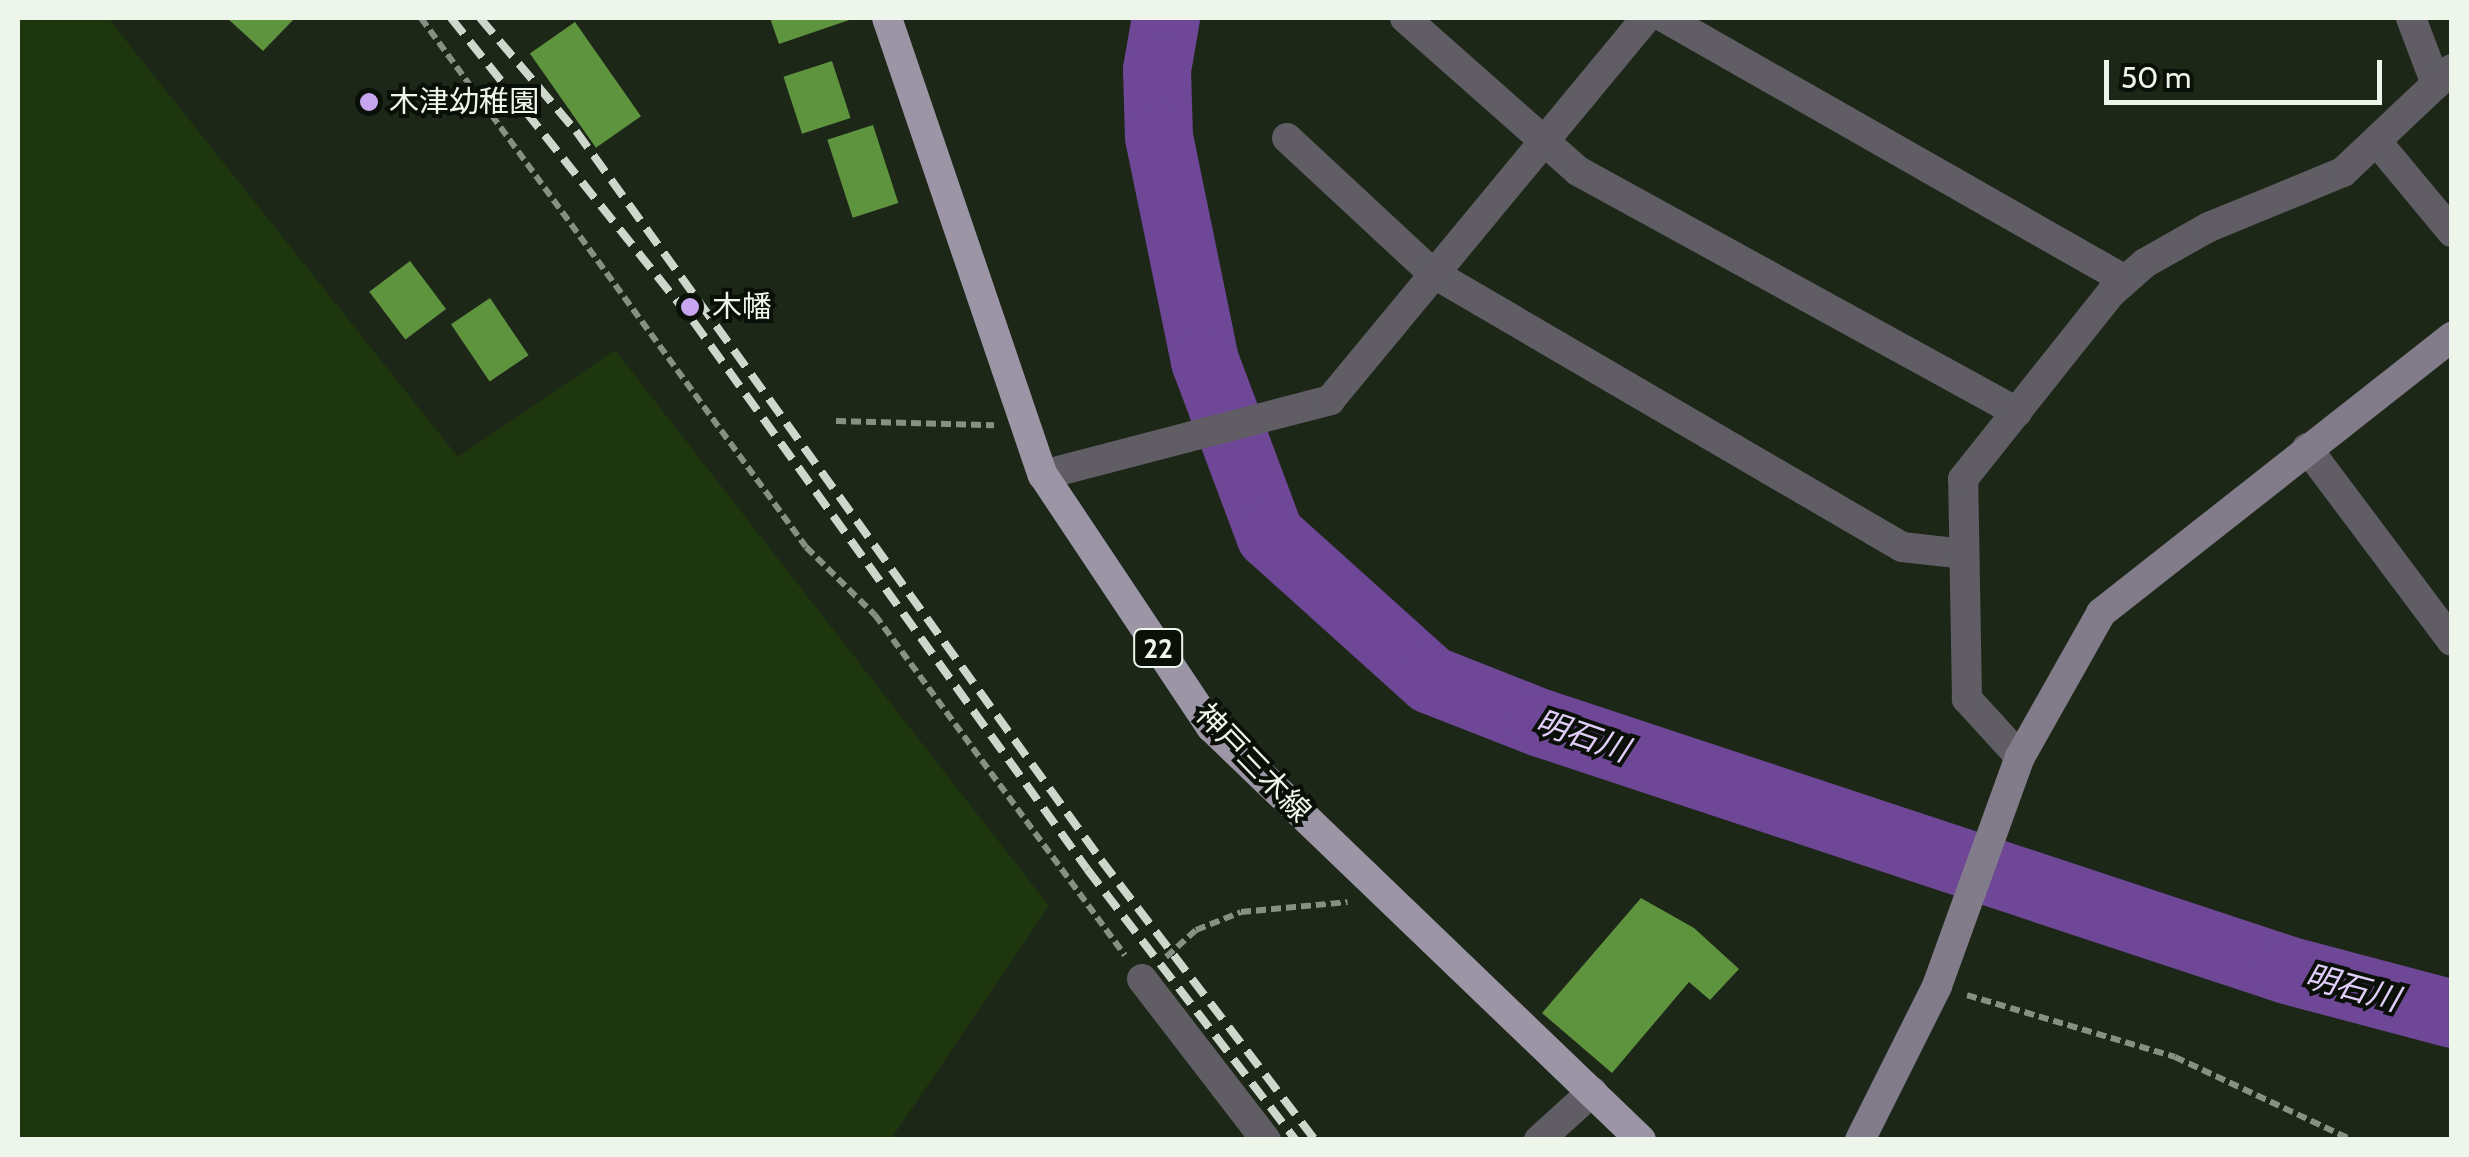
<!DOCTYPE html>
<html>
<head>
<meta charset="utf-8">
<style>
  body { margin:0 }
  #map { position:relative; width:2469px; height:1157px; overflow:hidden; background:#1d2718; font-family:Cabin,"Noto Sans JP",sans-serif }
  div>[style] { position:absolute }
  [style*='--x'] { left:calc(var(--x)*1px); top:calc(var(--y)*1px); width:calc(var(--w)*1px); rotate:calc(var(--a)*1deg) }
  .green>* { inset:0; background:#1e360d }
  .river>* { height:68px; margin:-34px; padding:0 34px; transform-origin:34px; border-radius:34px; background:#6e4797 }
  .building>* { inset:0; background:#5f943f; transform-origin:0 0 }
  .path>* { height:6px; margin-top:-3px; transform-origin:0; background:repeating-linear-gradient(90deg,#889084 0 10px,transparent 0 15px) }
  .street>* { height:30px; margin:-15px; padding:0 15px; transform-origin:15px; border-radius:15px; background:#605d65 }
  .secondary>* { height:30px; margin:-15px; padding:0 15px; transform-origin:15px; border-radius:15px; background:#827c8a }
  .primary>* { height:30px; margin:-15px; padding:0 15px; transform-origin:15px; border-radius:15px; background:#9c95a6 }
  .rail>* { height:8px; margin-top:-4px; transform-origin:0; background:repeating-linear-gradient(90deg,#cfd7cc 0 20px,transparent 0 30px) }
  .dots>* { width:28px; height:28px; translate:-50% -50%; box-sizing:border-box; border:5px solid #0a0f08; border-radius:50% }
  span { translate:-50% -50%; white-space:nowrap; text-align:center; line-height:1.15; -webkit-text-stroke:8px #0a0f08; paint-order:stroke }
  .shield-label span { padding:2px 8px; background:#0a0f08; border:2px solid; border-radius:8px; -webkit-text-stroke-width:0 }
  .shield-label { font-size:28px; color:#eef5eb; font-weight:700 }
  .poi-label { font-size:30px; color:#eef5eb }
  .left { translate:0 -50%; text-align:left }
  .street-label { font-size:30px; color:#eef5eb }
  .water-label { font-size:32px; color:#e0cdf9; font-style:italic }
  .frame { position:absolute; inset:0; border:20px solid #eef5eb; pointer-events:none }
  .scale { position:absolute; left:2104px; top:60px; width:278px; height:45px; box-sizing:border-box; border:5px solid #eef5eb; border-top:0; padding-left:12px; font-size:30px; line-height:35px; white-space:nowrap; color:#eef5eb; -webkit-text-stroke:8px #0a0f08; paint-order:stroke }
</style>
</head>
<body>
<div id="map">
  <div class="green">
    <div style="clip-path:polygon(18px 18px,108px 18px,458px 457px,615px 350px,1049px 906px,891px 1139px,18px 1139px)"></div>
  </div>
  <div class="river">
    <div style="--x:1166;--y:18;--w:53;--a:99.8"></div>
    <div style="--x:1157;--y:70;--w:67;--a:88.3"></div>
    <div style="--x:1159;--y:137;--w:229;--a:78.4"></div>
    <div style="--x:1205;--y:361;--w:186;--a:69.5"></div>
    <div style="--x:1270;--y:535;--w:217;--a:42"></div>
    <div style="--x:1431;--y:680;--w:118;--a:21.4"></div>
    <div style="--x:1541;--y:723;--w:786;--a:18.32"></div>
    <div style="--x:2287;--y:970;--w:171;--a:14.9"></div>
  </div>
  <div class="building">
    <div style="clip-path:polygon(227px 18px,295px 18px,263px 51px)"></div>
    <div style="clip-path:polygon(770px 18px,855px 18px,779px 44px)"></div>
    <div style="left:575px;top:22px;width:115px;height:55px;rotate:55deg"></div>
    <div style="left:832px;top:61px;width:60px;height:51px;rotate:72deg"></div>
    <div style="left:873px;top:125px;width:82px;height:48px;rotate:72deg"></div>
    <div style="left:410px;top:261px;width:60px;height:51px;rotate:53deg"></div>
    <div style="left:490px;top:298px;width:69px;height:47px;rotate:56deg"></div>
    <div style="clip-path:polygon(1641px 898px,1694px 928px,1739px 969px,1710px 1000px,1689px 982px,1612px 1073px,1542px 1013px)"></div>
  </div>
  <div class="path">
    <div style="--x:421;--y:18;--w:654;--a:53.95"></div>
    <div style="--x:806;--y:547;--w:97;--a:44.6"></div>
    <div style="--x:875;--y:615;--w:422;--a:53.7"></div>
    <div style="--x:836;--y:421;--w:158;--a:1.5"></div>
    <div style="--x:1166;--y:957;--w:40;--a:-42"></div>
    <div style="--x:1196;--y:930;--w:48;--a:-21.8"></div>
    <div style="--x:1241;--y:912;--w:107;--a:-5.3"></div>
    <div style="--x:1967;--y:995;--w:217;--a:16.6"></div>
    <div style="--x:2175;--y:1057;--w:195;--a:25.1"></div>
  </div>
  <div class="street">
    <div style="--x:1405;--y:18;--w:231;--a:41.5"></div>
    <div style="--x:1578;--y:171;--w:501;--a:28.77"></div>
    <div style="--x:1665;--y:18;--w:529;--a:29.66"></div>
    <div style="--x:2411;--y:18;--w:71;--a:69.3"></div>
    <div style="--x:1287;--y:138;--w:197;--a:42.9"></div>
    <div style="--x:1431;--y:272;--w:545;--a:30.28"></div>
    <div style="--x:1902;--y:547;--w:62;--a:6.4"></div>
    <div style="--x:2378;--y:143;--w:116;--a:50.3"></div>
    <div style="--x:2307;--y:448;--w:241;--a:53.1"></div>
    <div style="--x:1043;--y:475;--w:297;--a:-14.6"></div>
    <div style="--x:1330;--y:400;--w:496;--a:-50.4"></div>
    <div style="--x:2020;--y:757;--w:79;--a:-132.4"></div>
    <div style="--x:1967;--y:699;--w:220;--a:-91"></div>
    <div style="--x:1963;--y:479;--w:238;--a:-51.5"></div>
    <div style="--x:2111;--y:293;--w:45;--a:-41.4"></div>
    <div style="--x:2145;--y:263;--w:73;--a:-29.4"></div>
    <div style="--x:2209;--y:227;--w:145;--a:-22.3"></div>
    <div style="--x:2343;--y:172;--w:150;--a:-43.4"></div>
    <div style="--x:1142;--y:979;--w:203;--a:52.4"></div>
    <div style="--x:1539;--y:1140;--w:72;--a:-42.2"></div>
  </div>
  <div class="secondary">
    <div style="--x:1860;--y:1140;--w:172;--a:-63.4"></div>
    <div style="--x:1937;--y:986;--w:244;--a:-70.1"></div>
    <div style="--x:2020;--y:757;--w:165;--a:-60.6"></div>
    <div style="--x:2101;--y:613;--w:447;--a:-38.2"></div>
  </div>
  <div class="primary">
    <div style="--x:887;--y:18;--w:483;--a:71.2"></div>
    <div style="--x:1043;--y:475;--w:303;--a:56.3"></div>
    <div style="--x:1211;--y:727;--w:596;--a:43.84"></div>
  </div>
  <div class="rail">
    <div style="--x:451;--y:18;--w:388;--a:51.4"></div>
    <div style="--x:693;--y:321;--w:675;--a:54.28"></div>
    <div style="--x:1087;--y:869;--w:342;--a:52.4"></div>
    <div style="--x:480;--y:18;--w:148;--a:49.7"></div>
    <div style="--x:576;--y:131;--w:898;--a:54.24"></div>
    <div style="--x:1101;--y:860;--w:352;--a:52.6"></div>
  </div>
  <div class="dots">
    <div style="left:369px;top:102px;background:#c7a6ef"></div>
    <div style="left:690px;top:307px;background:#c7a6ef"></div>
  </div>
  <div class="shield-label">
    <span style="left:1158px;top:648px">22</span>
  </div>
  <div class="poi-label">
    <span class="left" style="left:389px;top:102px">木津幼稚園</span>
    <span class="left" style="left:712px;top:307px">木幡</span>
  </div>
  <div class="street-label">
    <span style="left:1253px;top:763px;rotate:46deg">神戸三木線</span>
  </div>
  <div class="water-label">
    <span style="left:1582px;top:736px;rotate:19deg">明石川</span>
    <span style="left:2352px;top:988px;rotate:15deg">明石川</span>
  </div>
  <div class="frame"></div>
  <div class="scale">50 m</div>
</div>
</body>
</html>
